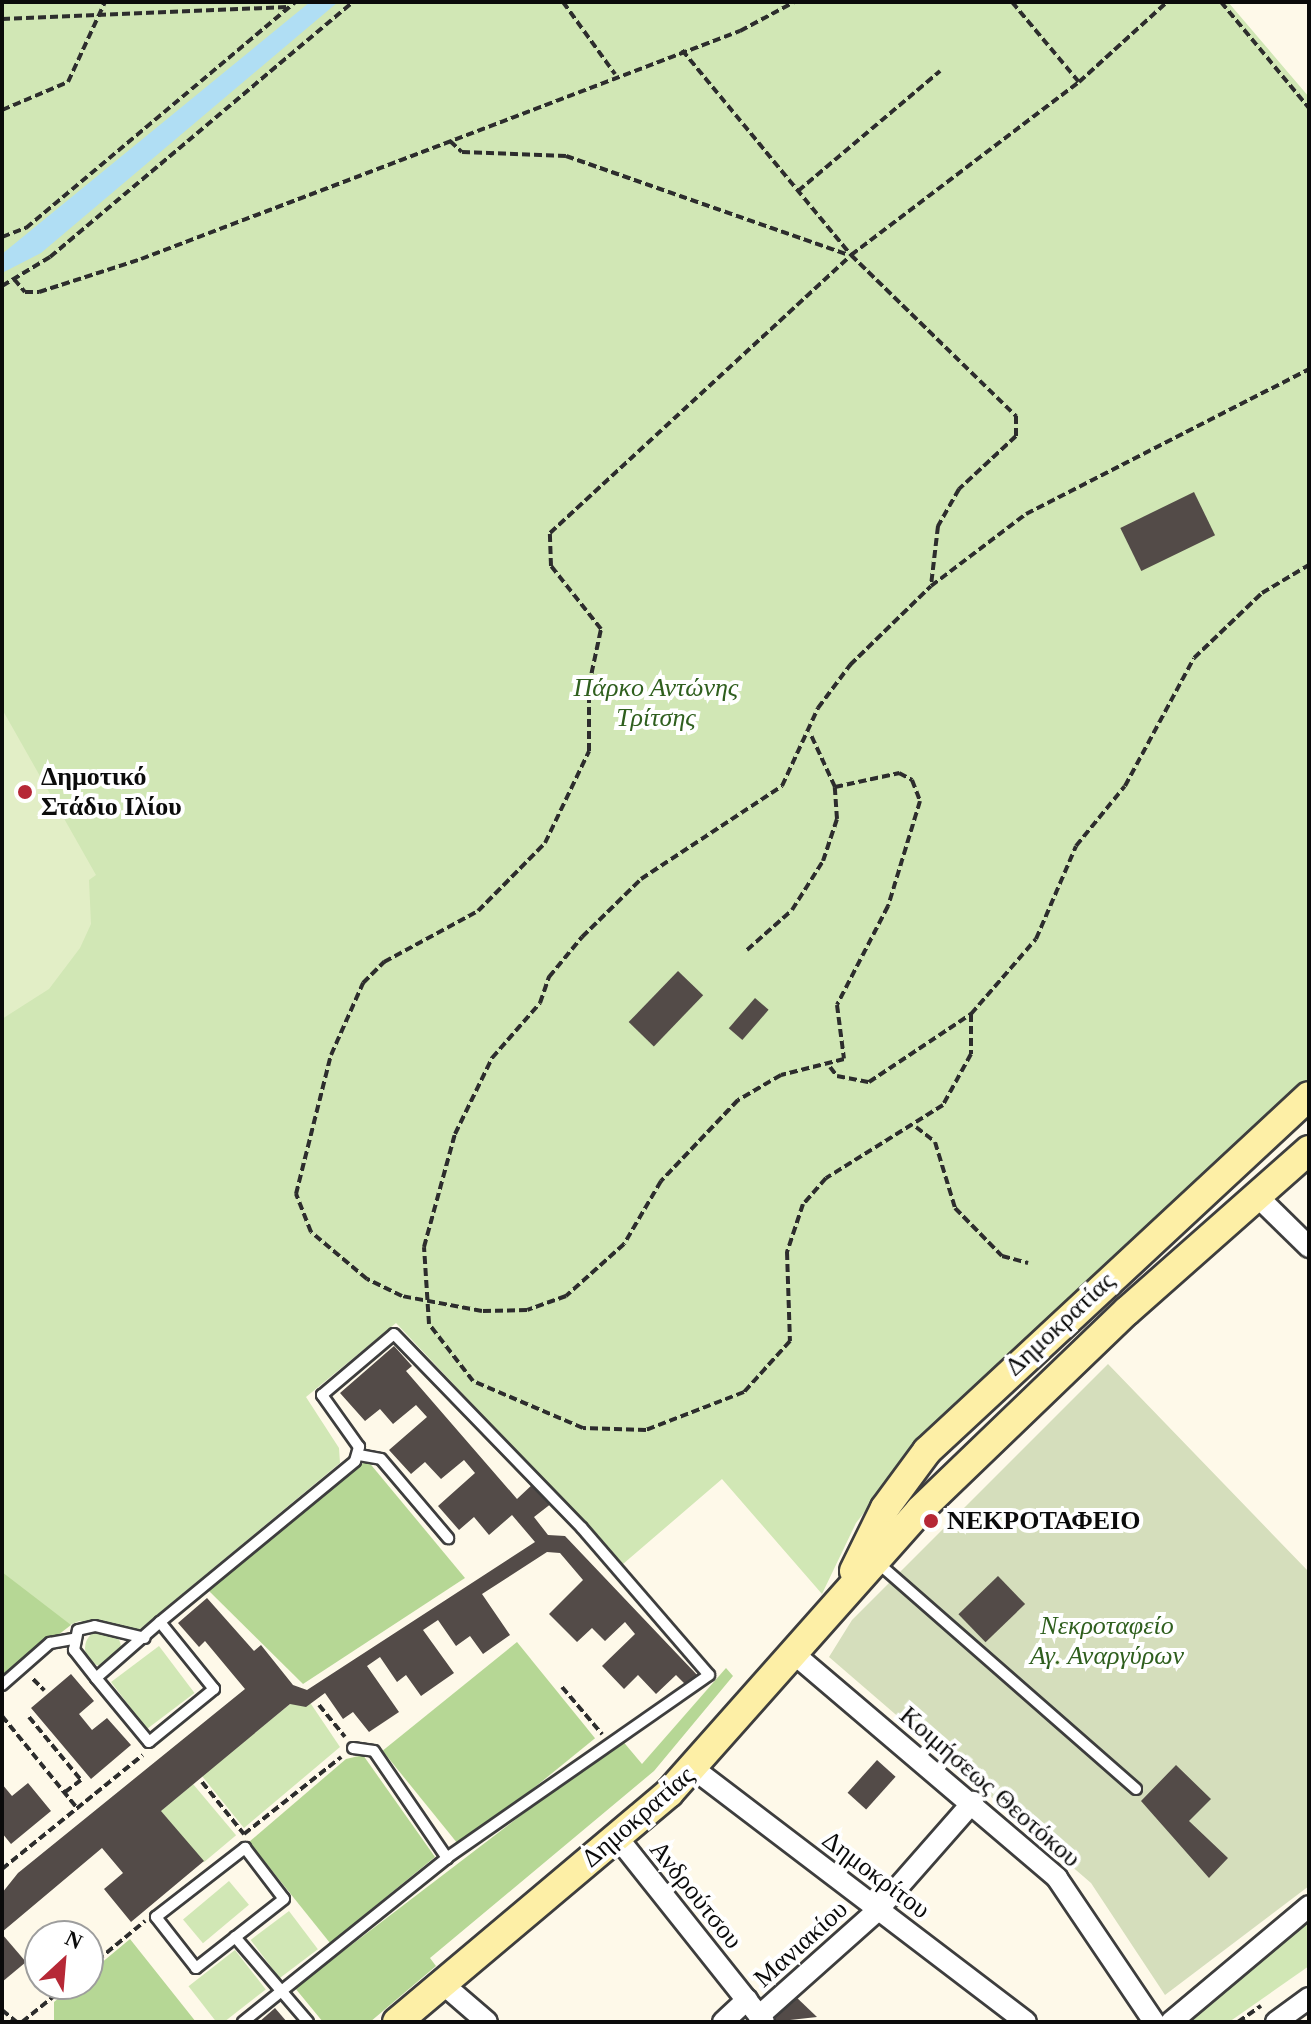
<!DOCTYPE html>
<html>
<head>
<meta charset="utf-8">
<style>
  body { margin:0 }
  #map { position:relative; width:1311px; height:2024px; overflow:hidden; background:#fef9e9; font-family:Georgia,serif }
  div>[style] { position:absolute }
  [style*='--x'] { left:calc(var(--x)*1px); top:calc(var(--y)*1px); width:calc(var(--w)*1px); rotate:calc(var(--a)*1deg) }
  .green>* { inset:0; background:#d1e7b5; transform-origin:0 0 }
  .round { border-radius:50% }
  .forest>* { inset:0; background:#b6d795; transform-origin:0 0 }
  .cemetery>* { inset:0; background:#d5debc }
  .pitch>* { inset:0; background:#e2eec6 }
  .water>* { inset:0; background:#b0def4 }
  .building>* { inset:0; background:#534b48; transform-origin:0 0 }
  .path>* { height:4px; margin-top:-2px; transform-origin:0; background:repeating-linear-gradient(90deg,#2d2d2d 0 8px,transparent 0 12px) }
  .roads { filter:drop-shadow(2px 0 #3e3e3e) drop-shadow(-2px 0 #3e3e3e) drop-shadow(0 2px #3e3e3e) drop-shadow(0 -2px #3e3e3e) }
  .lane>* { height:10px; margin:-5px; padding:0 5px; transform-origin:5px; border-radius:5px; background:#fff }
  .street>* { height:20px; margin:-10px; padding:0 10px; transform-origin:10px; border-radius:10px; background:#fff }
  .secondary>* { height:28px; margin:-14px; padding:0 14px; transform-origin:14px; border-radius:14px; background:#fdefa6 }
  .dots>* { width:22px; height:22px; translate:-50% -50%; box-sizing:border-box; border:4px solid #fff; border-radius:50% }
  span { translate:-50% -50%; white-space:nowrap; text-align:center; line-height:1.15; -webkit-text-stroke:8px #fff; paint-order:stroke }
  .park-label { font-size:26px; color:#2f5f1e; font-style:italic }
  .poi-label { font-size:26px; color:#0b0b0b; font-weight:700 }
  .left { translate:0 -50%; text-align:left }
  .street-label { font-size:26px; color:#0b0b0b }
  .frame { position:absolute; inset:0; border:4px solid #0b0b0b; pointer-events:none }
  .north { position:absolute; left:24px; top:1920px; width:80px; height:80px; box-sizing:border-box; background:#fff; border:2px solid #9d9d9d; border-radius:50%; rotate:26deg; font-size:22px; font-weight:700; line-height:32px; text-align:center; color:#0b0b0b }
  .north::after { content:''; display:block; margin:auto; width:28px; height:36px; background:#b62836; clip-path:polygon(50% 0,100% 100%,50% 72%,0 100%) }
</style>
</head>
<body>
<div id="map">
  <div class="green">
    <div style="clip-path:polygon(2px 2px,1228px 2px,1309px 97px,1309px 1081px,923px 1436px,856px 1523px,822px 1594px,722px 1479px,623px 1564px,396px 1323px,306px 1397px,339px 1448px,340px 1463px,135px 1633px,79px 1621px,52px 1633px,2px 1678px)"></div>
    <div class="round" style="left:85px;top:1630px;width:36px;height:36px"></div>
    <div style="left:159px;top:1646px;width:59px;height:60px;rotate:53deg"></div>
    <div style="clip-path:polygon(290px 1704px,311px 1704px,340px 1747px,244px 1828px,202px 1776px)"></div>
    <div style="left:193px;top:1784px;width:67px;height:42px;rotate:50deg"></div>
    <div style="left:229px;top:1881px;width:31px;height:60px;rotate:50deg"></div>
    <div style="left:289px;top:1911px;width:48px;height:48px;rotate:53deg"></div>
    <div style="clip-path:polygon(1309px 1918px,1309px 1966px,1229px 2022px,1188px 2022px)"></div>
    <div style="left:235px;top:1950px;width:50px;height:59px;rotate:52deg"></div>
  </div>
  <div class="forest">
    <div style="clip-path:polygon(367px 1460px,465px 1578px,303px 1684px,207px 1589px)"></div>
    <div style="clip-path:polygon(2px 1572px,71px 1625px,2px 1678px)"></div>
    <div style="left:517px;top:1642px;width:124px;height:173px;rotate:51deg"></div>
    <div style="clip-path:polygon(726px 1668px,733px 1676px,654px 1771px,430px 1958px,436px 1966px,370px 2022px,323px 2022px,295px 1988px,621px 1739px,642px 1764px)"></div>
    <div style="clip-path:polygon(363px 1755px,435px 1857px,330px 1943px,249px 1842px,346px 1759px)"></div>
    <div style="clip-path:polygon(130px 1939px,196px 2022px,54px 2022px,54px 2002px,76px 1984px,88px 1984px,88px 1974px)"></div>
  </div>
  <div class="cemetery">
    <div style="clip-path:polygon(1108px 1364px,1309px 1572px,1309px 1886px,1165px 1995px,1091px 1883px,829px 1657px,852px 1620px)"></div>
  </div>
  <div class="pitch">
    <div style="clip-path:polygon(2px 709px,96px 875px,89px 880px,91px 924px,80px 948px,49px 989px,2px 1019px)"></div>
  </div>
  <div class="water">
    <div style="clip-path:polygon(310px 2px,338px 2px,41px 253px,2px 273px,2px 254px)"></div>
  </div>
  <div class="building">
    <div style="left:1194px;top:492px;width:48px;height:82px;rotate:64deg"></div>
    <div style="left:678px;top:971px;width:35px;height:71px;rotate:44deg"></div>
    <div style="left:755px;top:998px;width:18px;height:40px;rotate:41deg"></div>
    <div style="clip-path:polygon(394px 1346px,412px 1366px,406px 1371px,517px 1499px,534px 1483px,552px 1503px,534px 1517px,548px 1535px,565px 1536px,699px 1677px,688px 1687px,676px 1675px,656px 1694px,638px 1675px,624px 1689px,602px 1666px,635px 1634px,625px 1622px,605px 1641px,592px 1628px,577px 1642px,549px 1614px,583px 1580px,560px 1553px,547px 1552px,482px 1594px,510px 1635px,483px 1654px,470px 1636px,456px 1646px,438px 1620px,423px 1630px,454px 1673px,421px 1696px,406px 1675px,397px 1682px,380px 1657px,367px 1666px,399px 1712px,369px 1732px,353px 1712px,343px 1719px,325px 1693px,306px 1707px,290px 1704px,161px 1811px,204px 1861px,131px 1922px,104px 1889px,123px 1873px,102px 1848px,2px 1932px,2px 1893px,18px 1873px,245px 1689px,205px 1641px,199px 1647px,178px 1623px,207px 1598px,254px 1651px,261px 1645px,293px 1685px,307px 1690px,535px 1542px,512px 1515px,489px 1535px,474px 1517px,459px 1530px,438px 1506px,475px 1473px,464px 1460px,441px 1479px,425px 1462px,411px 1474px,389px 1450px,427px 1417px,416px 1405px,393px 1424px,380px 1409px,365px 1421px,340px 1393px)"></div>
    <div style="left:998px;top:1576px;width:39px;height:55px;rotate:46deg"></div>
    <div style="clip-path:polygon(71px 1674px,94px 1701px,79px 1714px,92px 1730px,107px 1718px,131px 1745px,91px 1779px,31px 1708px)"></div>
    <div style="left:877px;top:1760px;width:25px;height:44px;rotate:42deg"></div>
    <div style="clip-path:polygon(1176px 1765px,1211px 1799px,1189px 1821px,1228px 1858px,1209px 1878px,1141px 1801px)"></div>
    <div style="clip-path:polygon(28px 1783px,51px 1811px,11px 1844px,2px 1833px,2px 1784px,12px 1796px)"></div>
    <div style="clip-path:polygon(2px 1934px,26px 1962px,2px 1982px)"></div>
    <div style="clip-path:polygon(794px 1995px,817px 2017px,772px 2022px,770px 2020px)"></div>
    <div style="clip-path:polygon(275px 2008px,287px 2022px,259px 2022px)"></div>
  </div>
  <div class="path">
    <div style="--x:563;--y:2;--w:89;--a:54.2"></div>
    <div style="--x:1012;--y:2;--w:104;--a:50.1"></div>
    <div style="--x:1221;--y:2;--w:138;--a:50.3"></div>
    <div style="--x:2;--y:19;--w:285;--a:-2.4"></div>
    <div style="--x:682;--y:50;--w:266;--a:50.5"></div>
    <div style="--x:851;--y:255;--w:231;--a:44.3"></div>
    <div style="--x:1016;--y:416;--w:20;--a:90"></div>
    <div style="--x:1016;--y:436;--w:78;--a:137.1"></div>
    <div style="--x:959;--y:489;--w:43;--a:119.6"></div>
    <div style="--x:938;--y:526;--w:60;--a:96.7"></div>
    <div style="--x:2;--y:110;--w:72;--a:-23"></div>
    <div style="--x:68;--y:82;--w:88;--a:-65.2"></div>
    <div style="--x:450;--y:141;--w:16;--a:43"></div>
    <div style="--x:462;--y:152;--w:104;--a:2.2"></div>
    <div style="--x:566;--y:156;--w:300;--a:19.3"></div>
    <div style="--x:798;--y:191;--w:186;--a:-40.2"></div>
    <div style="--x:2;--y:237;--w:26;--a:-21"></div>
    <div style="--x:26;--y:228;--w:351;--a:-40"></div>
    <div style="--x:14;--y:279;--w:17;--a:50"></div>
    <div style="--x:25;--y:292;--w:14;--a:0"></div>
    <div style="--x:39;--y:292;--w:107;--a:-17.9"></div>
    <div style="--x:141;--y:259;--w:641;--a:-20.84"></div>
    <div style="--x:740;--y:31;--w:61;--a:-28.2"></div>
    <div style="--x:2;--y:286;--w:56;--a:-31.1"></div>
    <div style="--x:50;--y:257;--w:396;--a:-40.1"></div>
    <div style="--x:835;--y:787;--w:66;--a:-12.3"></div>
    <div style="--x:899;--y:773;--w:15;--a:28"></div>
    <div style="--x:912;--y:780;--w:22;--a:69"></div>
    <div style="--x:920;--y:801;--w:110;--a:106.9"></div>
    <div style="--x:888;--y:906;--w:111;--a:117.3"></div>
    <div style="--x:837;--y:1005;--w:54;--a:82.6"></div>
    <div style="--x:844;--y:1059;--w:65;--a:165.7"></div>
    <div style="--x:781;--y:1075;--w:50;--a:149.8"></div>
    <div style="--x:738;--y:1100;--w:112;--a:133.5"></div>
    <div style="--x:661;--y:1181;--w:73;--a:120.4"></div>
    <div style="--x:624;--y:1244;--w:78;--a:138.1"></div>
    <div style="--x:566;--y:1296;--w:41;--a:160.3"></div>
    <div style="--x:527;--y:1310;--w:45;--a:178.7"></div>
    <div style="--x:482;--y:1311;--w:81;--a:-169.4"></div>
    <div style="--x:402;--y:1296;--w:39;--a:-154"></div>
    <div style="--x:367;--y:1279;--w:73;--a:-140"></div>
    <div style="--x:311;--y:1232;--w:41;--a:-111.5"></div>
    <div style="--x:296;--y:1194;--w:143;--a:-75.9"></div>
    <div style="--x:331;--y:1055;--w:79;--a:-66"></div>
    <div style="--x:363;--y:983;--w:30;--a:-45"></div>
    <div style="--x:384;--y:962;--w:107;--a:-28.5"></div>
    <div style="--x:478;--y:911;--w:95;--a:-45.4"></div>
    <div style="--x:545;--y:843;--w:102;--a:-64.4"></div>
    <div style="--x:589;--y:751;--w:66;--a:-90"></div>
    <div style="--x:589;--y:685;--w:57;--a:-77.9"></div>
    <div style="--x:601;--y:629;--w:80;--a:-128.4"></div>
    <div style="--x:551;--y:566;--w:33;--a:-92"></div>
    <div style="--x:550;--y:533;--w:410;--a:-42.7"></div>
    <div style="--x:851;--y:255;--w:286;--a:-37.2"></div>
    <div style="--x:1079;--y:82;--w:119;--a:-42.3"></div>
    <div style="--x:747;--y:950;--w:60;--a:-41.6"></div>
    <div style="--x:792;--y:910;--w:58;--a:-57.7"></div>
    <div style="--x:823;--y:861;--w:44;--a:-71.6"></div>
    <div style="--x:837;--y:819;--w:32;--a:-94"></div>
    <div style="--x:835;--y:787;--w:60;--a:-114.8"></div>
    <div style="--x:971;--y:1014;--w:40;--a:90"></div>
    <div style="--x:971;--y:1054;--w:58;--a:118.8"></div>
    <div style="--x:943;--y:1105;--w:138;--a:148"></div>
    <div style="--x:826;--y:1178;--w:35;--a:131"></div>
    <div style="--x:803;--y:1204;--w:51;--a:108.4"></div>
    <div style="--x:787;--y:1252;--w:89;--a:88.1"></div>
    <div style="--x:790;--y:1341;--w:69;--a:132"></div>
    <div style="--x:744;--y:1392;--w:105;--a:158.8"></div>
    <div style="--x:646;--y:1430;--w:63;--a:-178.2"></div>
    <div style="--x:583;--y:1428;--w:120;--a:-156.9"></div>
    <div style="--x:473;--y:1381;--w:72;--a:-127.7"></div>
    <div style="--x:429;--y:1324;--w:77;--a:-93.7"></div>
    <div style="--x:424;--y:1247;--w:117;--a:-74.7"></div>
    <div style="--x:455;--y:1134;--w:85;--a:-64"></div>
    <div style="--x:492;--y:1058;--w:73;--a:-48.9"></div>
    <div style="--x:540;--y:1003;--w:28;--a:-71"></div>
    <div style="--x:549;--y:977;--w:52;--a:-50.5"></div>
    <div style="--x:582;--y:937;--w:83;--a:-44.5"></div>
    <div style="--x:641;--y:879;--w:169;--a:-33.4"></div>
    <div style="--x:782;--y:786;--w:86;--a:-65.2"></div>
    <div style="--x:818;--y:708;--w:54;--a:-53.3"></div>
    <div style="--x:850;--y:665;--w:113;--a:-44.3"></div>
    <div style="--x:931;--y:586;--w:119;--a:-37.2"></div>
    <div style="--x:1026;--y:514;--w:318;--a:-27.1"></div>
    <div style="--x:830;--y:1067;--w:11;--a:52"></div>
    <div style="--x:837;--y:1076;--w:33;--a:11"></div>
    <div style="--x:869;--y:1082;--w:123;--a:-33.7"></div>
    <div style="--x:971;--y:1014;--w:99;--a:-49.1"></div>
    <div style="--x:1036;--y:939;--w:101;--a:-66.7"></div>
    <div style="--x:1076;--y:846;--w:77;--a:-50.8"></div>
    <div style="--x:1125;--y:786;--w:145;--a:-61.7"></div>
    <div style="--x:1194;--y:658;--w:94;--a:-43.7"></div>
    <div style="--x:1262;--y:593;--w:55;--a:-30.8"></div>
    <div style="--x:916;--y:1127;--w:24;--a:38"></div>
    <div style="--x:935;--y:1142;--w:69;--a:73.1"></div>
    <div style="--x:955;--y:1208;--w:67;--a:45.6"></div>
    <div style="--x:1002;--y:1256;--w:27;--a:15"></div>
    <div style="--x:33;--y:1679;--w:16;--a:45"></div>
    <div style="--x:562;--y:1687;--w:62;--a:49.6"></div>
    <div style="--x:319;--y:1705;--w:41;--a:50.9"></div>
    <div style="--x:2;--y:1716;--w:119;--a:50.8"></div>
    <div style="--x:29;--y:1717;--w:82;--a:50.5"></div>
    <div style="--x:81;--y:1780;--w:21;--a:143"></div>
    <div style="--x:202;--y:1782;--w:67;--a:51.1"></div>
    <div style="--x:244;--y:1834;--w:124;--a:-38.4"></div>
    <div style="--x:2;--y:1839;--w:5;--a:90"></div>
    <div style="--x:2;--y:1869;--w:181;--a:-39"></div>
    <div style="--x:88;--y:1968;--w:74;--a:-39.5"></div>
    <div style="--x:2;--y:2010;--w:19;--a:39"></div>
    <div style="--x:22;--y:2022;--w:60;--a:-39"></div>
    <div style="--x:1238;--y:2022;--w:28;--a:-35"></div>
  </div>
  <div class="roads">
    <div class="lane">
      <div style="--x:359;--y:1455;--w:22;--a:10"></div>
      <div style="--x:381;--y:1459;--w:104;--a:49.7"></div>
      <div style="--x:878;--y:1563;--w:343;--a:41.2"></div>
      <div style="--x:160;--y:1622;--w:85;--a:138.8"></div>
      <div style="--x:96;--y:1678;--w:83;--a:50.4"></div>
      <div style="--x:149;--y:1742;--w:84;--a:-39.2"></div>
      <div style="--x:214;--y:1689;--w:86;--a:-128.9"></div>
      <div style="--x:160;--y:1622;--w:253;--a:-39.5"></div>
      <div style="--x:355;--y:1461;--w:15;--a:-74"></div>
      <div style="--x:359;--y:1447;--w:64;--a:-125.4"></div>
      <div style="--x:322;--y:1395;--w:94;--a:-40.3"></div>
      <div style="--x:394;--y:1334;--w:270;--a:45.9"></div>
      <div style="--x:582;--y:1528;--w:194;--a:49.2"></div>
      <div style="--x:709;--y:1675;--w:320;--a:145.1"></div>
      <div style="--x:447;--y:1858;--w:262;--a:141.2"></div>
      <div style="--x:96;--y:1678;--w:36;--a:-128"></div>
      <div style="--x:74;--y:1650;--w:20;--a:-79"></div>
      <div style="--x:78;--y:1630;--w:17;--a:-13"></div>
      <div style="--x:95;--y:1626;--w:51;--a:13.5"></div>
      <div style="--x:2;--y:1685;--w:64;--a:-41.2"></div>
      <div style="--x:50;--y:1643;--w:23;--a:-10"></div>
      <div style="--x:353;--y:1748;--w:21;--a:8"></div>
      <div style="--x:374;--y:1751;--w:130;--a:55.7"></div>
      <div style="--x:245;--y:1848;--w:64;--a:52.6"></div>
      <div style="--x:284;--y:1899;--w:112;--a:141.9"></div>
      <div style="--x:196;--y:1968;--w:65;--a:-128.1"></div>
      <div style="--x:156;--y:1917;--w:113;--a:-37.8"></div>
      <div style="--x:235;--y:1937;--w:112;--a:49.3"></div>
    </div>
    <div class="street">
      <div style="--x:1257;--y:1196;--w:73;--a:44.4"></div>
      <div style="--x:793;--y:1653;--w:347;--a:40.4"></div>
      <div style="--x:1057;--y:1878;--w:174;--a:56"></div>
      <div style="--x:694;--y:1769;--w:417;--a:37.3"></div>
      <div style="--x:617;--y:1837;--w:236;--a:51.5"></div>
      <div style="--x:443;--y:1984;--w:58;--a:40.8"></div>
      <div style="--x:759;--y:2016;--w:159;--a:-41.7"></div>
      <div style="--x:878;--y:1910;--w:144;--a:-48.7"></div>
      <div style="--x:723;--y:2022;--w:33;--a:-43"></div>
      <div style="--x:1171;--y:2022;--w:180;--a:-40"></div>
      <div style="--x:1276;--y:2022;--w:41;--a:-36"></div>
    </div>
    <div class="secondary">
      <div style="--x:854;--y:1571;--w:70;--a:-63.8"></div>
      <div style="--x:885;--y:1508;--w:71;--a:-53.6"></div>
      <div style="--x:927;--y:1451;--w:521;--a:-42.9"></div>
      <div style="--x:397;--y:2022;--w:356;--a:-40.1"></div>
      <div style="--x:669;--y:1793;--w:378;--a:-48.4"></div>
      <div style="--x:920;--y:1510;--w:287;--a:-43.9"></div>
      <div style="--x:1127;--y:1311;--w:243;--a:-41.5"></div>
    </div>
  </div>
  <div class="dots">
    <div style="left:25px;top:792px;background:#b62836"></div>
    <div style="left:931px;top:1521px;background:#b62836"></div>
  </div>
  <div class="park-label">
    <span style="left:656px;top:703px">Πάρκο Αντώνης<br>Τρίτσης</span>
    <span style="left:1107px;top:1641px">Νεκροταφείο<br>Αγ. Αναργύρων</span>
  </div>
  <div class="poi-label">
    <span class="left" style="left:41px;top:792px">Δημοτικό<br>Στάδιο Ιλίου</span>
    <span class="left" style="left:947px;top:1521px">ΝΕΚΡΟΤΑΦΕΙΟ</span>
  </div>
  <div class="street-label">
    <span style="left:1060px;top:1324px;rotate:-43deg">Δημοκρατίας</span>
    <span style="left:990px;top:1787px;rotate:41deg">Κοιμήσεως Θεοτόκου</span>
    <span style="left:638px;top:1817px;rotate:-41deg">Δημοκρατίας</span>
    <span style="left:876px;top:1875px;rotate:37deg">Δημοκρίτου</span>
    <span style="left:696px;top:1895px;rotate:51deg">Ανδρούτσου</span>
    <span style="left:801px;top:1944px;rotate:-42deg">Μανιακίου</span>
  </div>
  <div class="frame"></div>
  <div class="north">N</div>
</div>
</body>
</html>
